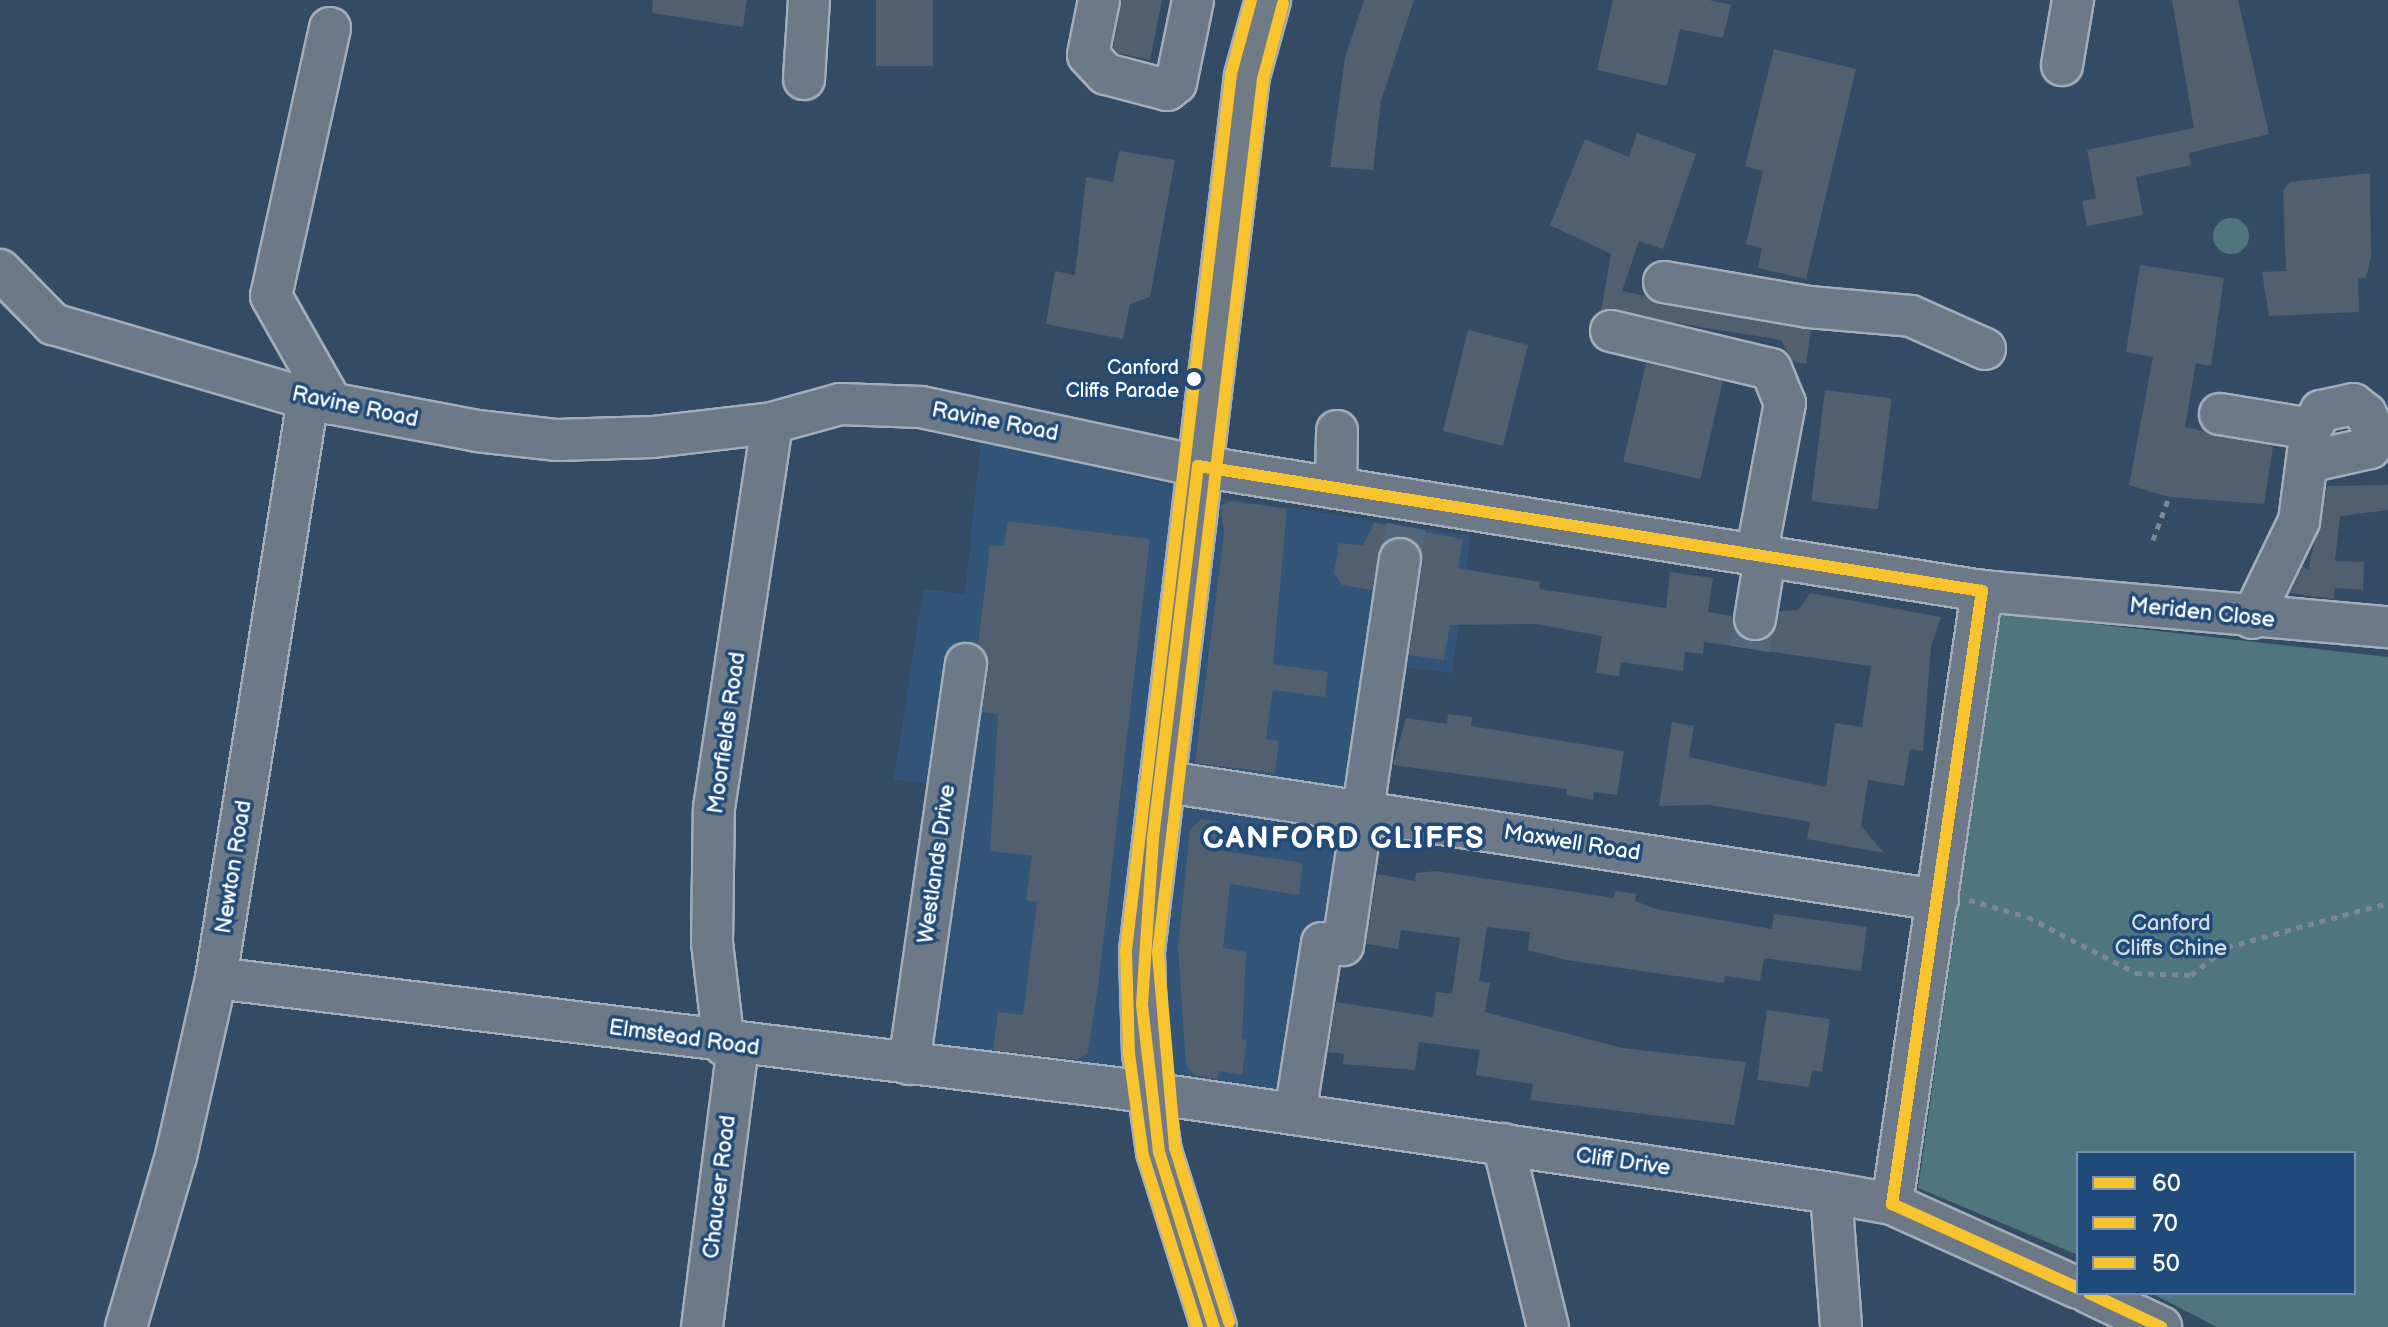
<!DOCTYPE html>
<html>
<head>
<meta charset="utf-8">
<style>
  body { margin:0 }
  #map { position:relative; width:2388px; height:1327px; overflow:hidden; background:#344b65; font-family:"Balsamiq Sans",sans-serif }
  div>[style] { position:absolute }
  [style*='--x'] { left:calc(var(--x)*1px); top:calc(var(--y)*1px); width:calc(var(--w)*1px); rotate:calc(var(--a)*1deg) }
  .built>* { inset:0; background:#325479 }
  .green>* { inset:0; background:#4f757e }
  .round { border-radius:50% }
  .building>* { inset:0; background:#515f6e; transform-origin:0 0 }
  .minor-tunnel>* { height:40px; margin-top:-20px; transform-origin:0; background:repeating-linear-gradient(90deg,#52667c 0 40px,transparent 0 60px) }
  .path>* { height:5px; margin-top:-2.5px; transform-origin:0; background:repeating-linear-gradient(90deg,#7e8895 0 6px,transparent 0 12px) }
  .roads { filter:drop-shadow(2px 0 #a4aeba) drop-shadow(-2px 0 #a4aeba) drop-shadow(0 2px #a4aeba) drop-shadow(0 -2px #a4aeba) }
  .minor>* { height:40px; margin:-20px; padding:0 20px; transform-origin:20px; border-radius:20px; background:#6d7986 }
  .major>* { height:44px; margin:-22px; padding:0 22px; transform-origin:22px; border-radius:22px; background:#717b85 }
  .bus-1>* { height:12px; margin:-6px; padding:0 6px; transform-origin:6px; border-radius:6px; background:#f7c32f }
  .bus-2>* { height:12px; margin:-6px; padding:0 6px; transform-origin:6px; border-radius:6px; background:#f7c32f }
  .bus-3>* { height:12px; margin:-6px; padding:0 6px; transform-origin:6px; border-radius:6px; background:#f7c32f }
  .dots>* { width:22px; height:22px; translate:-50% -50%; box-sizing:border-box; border:4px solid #1f4a7a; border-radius:50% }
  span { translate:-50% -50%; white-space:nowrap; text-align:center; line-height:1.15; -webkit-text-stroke:7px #1f4a7a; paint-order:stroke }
  .bus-label { font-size:20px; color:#fff }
  .right { translate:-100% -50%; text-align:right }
  .street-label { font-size:22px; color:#fff }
  .park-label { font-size:22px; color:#d4dee0 }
  .district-label { font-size:30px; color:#fff; font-weight:700; letter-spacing:2px }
  .legend { position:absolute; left:2076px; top:1151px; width:280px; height:144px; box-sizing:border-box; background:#1f4a7a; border:2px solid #7992af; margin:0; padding:10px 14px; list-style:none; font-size:24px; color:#fff }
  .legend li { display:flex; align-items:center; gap:16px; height:40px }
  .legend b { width:40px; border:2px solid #7992af }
</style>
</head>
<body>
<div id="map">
  <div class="built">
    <div style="clip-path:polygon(981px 438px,1211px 496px,1471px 536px,1452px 673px,1374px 663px,1295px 1091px,922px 1042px,958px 788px,894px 779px,923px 589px,965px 594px)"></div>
  </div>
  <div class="green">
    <div class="round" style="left:2213px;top:218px;width:36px;height:36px"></div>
    <div style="clip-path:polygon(2000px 613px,2388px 657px,2388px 1327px,2217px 1327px,2151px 1293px,2354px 1293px,2354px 1153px,2078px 1153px,2078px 1255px,1918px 1188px)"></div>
  </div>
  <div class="building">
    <div style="clip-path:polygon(653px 0,747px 0,743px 27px,652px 13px)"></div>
    <div style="left:876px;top:0;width:57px;height:66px"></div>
    <div style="clip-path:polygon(1162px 0,1150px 60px,1118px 53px,1113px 48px,1122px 0)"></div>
    <div style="clip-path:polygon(1364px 0,1414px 0,1381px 101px,1373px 170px,1330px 167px,1345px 58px)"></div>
    <div style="clip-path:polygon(1613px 0,1709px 0,1731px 5px,1723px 38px,1680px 29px,1667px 86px,1597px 70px)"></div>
    <div style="clip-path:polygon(2172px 0,2238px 0,2269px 134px,2189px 153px,2191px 165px,2136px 177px,2143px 215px,2087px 226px,2082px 201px,2096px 198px,2087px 150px,2194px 128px)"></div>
    <div style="clip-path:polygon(1774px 49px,1856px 69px,1806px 279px,1758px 268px,1762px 248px,1746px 244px,1763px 171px,1745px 166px)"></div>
    <div style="clip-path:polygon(1637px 133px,1696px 154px,1663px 249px,1639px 241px,1622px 291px,1811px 330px,1806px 364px,1793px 362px,1781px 340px,1601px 311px,1611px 254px,1550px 225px,1585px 139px,1629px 157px)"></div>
    <div style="clip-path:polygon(1119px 151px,1175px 160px,1150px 297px,1130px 304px,1123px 339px,1046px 324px,1055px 271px,1075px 275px,1086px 177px,1113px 182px)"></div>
    <div style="clip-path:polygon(2370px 173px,2371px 257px,2366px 278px,2358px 278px,2359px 312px,2269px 316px,2262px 272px,2286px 271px,2283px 190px,2290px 182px)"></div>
    <div style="clip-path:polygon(2140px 265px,2224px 278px,2211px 366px,2196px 363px,2185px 427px,2273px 446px,2264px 504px,2169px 497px,2129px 485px,2153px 357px,2126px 352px)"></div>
    <div style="left:1468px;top:330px;width:62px;height:104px;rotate:14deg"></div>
    <div style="left:1646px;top:363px;width:79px;height:101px;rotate:13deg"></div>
    <div style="left:1825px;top:390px;width:67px;height:112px;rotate:7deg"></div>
    <div style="clip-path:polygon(2388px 485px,2388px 510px,2340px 516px,2335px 561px,2364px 562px,2363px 590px,2335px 588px,2334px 599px,2290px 593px,2303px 566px,2308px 570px,2327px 486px)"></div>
    <div style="clip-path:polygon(1230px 501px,1287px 509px,1273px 664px,1328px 672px,1325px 697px,1273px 690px,1266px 739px,1279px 741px,1275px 773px,1195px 763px,1224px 534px,1221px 506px)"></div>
    <div style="clip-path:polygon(1008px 521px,1150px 539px,1098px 987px,1088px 1052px,1078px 1060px,993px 1050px,998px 1012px,1023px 1015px,1037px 902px,1026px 900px,1032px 856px,990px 851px,998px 714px,982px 712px,989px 666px,978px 645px,990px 545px,1004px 546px)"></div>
    <div style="clip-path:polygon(1374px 523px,1463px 539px,1458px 568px,1540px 582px,1539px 589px,1666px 608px,1670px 572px,1713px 578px,1708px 612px,1732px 616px,1740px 636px,1752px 642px,1772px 634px,1780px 611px,1798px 610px,1810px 593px,1941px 617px,1931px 646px,1923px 751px,1910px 749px,1904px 786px,1868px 780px,1861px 826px,1884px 853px,1807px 839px,1810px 822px,1709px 805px,1659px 806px,1672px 722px,1694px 726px,1689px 757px,1826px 787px,1835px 723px,1862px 727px,1871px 666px,1704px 642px,1703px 654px,1685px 652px,1683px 671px,1621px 662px,1619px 676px,1596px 673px,1602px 636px,1535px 624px,1450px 625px,1444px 660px,1409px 655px,1423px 562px,1415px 542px,1403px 536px,1383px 544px,1372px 590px,1342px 585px,1334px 573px,1339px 543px,1363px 546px)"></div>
    <div style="clip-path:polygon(1448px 714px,1472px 717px,1471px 726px,1624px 751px,1617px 795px,1594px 792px,1593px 800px,1566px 795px,1567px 789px,1393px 765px,1406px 718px,1447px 724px)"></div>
    <div style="clip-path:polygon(1201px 819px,1219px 822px,1216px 850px,1303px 863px,1299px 895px,1230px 884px,1223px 948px,1246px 952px,1242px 1039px,1247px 1040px,1242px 1075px,1219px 1071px,1217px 1079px,1194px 1075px,1186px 1065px,1178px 946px,1190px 830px)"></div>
    <div style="clip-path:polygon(1436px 871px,1614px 898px,1615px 891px,1636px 894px,1635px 901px,1656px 909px,1772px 929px,1774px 914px,1867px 927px,1861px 971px,1764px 958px,1760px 981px,1725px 976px,1724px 983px,1566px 960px,1528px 950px,1530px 932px,1487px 927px,1479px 981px,1490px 983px,1485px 1012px,1622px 1048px,1746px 1062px,1734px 1125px,1530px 1100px,1533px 1084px,1476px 1075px,1480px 1050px,1419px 1042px,1415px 1070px,1343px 1064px,1344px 1054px,1328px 1052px,1336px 1002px,1433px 1017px,1436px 992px,1452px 994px,1460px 938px,1401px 930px,1398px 949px,1366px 944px,1377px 874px,1415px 881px,1416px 873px)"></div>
    <div style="clip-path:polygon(1767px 1010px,1830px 1019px,1822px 1072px,1812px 1070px,1809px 1087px,1757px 1080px)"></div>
  </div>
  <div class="minor-tunnel">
    <div style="--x:1400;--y:559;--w:33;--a:-79"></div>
    <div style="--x:1750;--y:649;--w:30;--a:-81"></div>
  </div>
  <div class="path">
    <div style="--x:2153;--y:540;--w:46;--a:-69.6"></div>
    <div style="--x:1969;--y:900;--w:61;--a:16.1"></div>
    <div style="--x:2028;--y:917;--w:122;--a:27.4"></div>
    <div style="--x:2136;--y:973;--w:55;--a:2.1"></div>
    <div style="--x:2191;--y:975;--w:46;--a:-37.9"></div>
    <div style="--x:2227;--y:947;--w:167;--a:-15.3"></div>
  </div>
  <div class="roads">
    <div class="minor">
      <div style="--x:1099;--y:0;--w:56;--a:101.3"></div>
      <div style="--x:1088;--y:55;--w:26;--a:47"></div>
      <div style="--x:1106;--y:74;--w:63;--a:14.7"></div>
      <div style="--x:1167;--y:90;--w:11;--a:-38"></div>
      <div style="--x:1176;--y:83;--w:85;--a:-78.4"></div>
      <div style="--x:330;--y:28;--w:274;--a:102.4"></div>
      <div style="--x:271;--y:296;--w:124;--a:60.5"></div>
      <div style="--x:2062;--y:65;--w:66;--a:-80.4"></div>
      <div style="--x:804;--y:79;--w:79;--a:-86.4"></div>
      <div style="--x:0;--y:270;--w:76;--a:45.5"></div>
      <div style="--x:53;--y:324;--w:266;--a:16.4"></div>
      <div style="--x:308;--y:399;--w:172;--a:10.7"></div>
      <div style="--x:477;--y:431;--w:81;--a:6.4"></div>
      <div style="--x:557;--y:440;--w:96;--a:-1.8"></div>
      <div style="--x:653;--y:437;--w:120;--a:-6.7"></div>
      <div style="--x:772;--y:423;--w:71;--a:-15.6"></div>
      <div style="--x:840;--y:404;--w:81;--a:2.1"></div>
      <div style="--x:921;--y:407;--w:283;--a:12"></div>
      <div style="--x:1198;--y:466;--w:794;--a:9.06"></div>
      <div style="--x:1982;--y:591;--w:408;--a:5.1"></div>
      <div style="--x:1664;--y:282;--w:147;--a:9.8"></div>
      <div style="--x:1809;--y:307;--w:102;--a:5"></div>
      <div style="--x:1911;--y:316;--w:81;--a:24"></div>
      <div style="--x:1611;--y:331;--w:164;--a:13.4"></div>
      <div style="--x:1771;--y:369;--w:37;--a:68"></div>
      <div style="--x:1785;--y:403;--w:151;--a:100.7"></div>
      <div style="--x:2220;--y:414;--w:92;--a:9.4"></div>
      <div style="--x:1336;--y:488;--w:57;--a:-89"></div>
      <div style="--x:2252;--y:618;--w:108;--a:-64.1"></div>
      <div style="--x:2299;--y:521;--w:93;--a:-82.6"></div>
      <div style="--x:2311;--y:429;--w:21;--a:-61"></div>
      <div style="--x:2321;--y:411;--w:33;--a:-12"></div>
      <div style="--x:2353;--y:404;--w:16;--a:38"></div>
      <div style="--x:2366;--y:414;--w:25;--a:67"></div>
      <div style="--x:2376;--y:437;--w:13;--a:119"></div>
      <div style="--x:2370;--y:448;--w:59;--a:167.4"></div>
      <div style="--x:1755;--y:619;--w:68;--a:-80.7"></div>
      <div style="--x:1160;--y:781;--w:787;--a:8.7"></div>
      <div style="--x:216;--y:978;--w:907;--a:6.97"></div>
      <div style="--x:1116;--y:1088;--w:723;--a:8.35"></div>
      <div style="--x:1831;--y:1193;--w:62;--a:10.2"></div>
      <div style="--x:1892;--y:1204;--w:204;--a:24.3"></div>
      <div style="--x:724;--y:1045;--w:103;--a:-96.7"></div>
      <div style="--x:712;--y:943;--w:135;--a:-89.2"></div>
      <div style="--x:714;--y:808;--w:389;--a:-81.4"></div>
      <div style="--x:909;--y:1064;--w:404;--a:-81.9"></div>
      <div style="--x:1295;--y:1114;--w:173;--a:-81"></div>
      <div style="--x:1322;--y:943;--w:21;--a:5"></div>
      <div style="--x:1343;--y:945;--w:390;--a:-81.6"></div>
      <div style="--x:1503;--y:1144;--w:188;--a:76.2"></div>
      <div style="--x:1831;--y:1193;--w:134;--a:85.7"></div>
      <div style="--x:1892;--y:1204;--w:620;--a:-81.65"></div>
      <div style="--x:2089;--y:1293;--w:80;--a:25.3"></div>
      <div style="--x:126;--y:1327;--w:178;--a:-73.7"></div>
      <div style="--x:176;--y:1156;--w:182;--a:-77.3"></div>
      <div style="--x:216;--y:978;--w:586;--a:-80.97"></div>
      <div style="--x:702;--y:1327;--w:282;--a:-82.7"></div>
    </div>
    <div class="major">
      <div style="--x:1214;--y:1327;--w:183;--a:-107.4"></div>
      <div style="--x:1159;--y:1152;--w:99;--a:-98.1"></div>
      <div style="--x:1145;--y:1054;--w:103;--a:-91.7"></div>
      <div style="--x:1142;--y:951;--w:881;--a:-83.16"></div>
      <div style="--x:1247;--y:76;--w:79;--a:-74.6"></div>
    </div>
  </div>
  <div class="bus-1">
    <div style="--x:1198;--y:466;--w:376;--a:96.9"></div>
    <div style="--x:1153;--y:839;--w:166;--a:93.8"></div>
    <div style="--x:1142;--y:1005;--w:148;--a:83.4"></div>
    <div style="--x:1159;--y:1152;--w:183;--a:72.6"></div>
    <div style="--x:1198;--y:466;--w:794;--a:9.06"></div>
    <div style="--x:1892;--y:1204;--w:620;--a:-81.65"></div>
    <div style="--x:1892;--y:1204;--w:204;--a:24.3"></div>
    <div style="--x:2089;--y:1293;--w:80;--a:25.3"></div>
  </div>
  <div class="bus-2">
    <div style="--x:1229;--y:1322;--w:182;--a:-107.2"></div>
    <div style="--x:1175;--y:1148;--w:197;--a:-95"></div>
    <div style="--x:1158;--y:952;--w:879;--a:-83.14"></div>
    <div style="--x:1263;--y:79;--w:78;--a:-75.1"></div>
  </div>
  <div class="bus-3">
    <div style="--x:1197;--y:1327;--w:179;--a:-107.5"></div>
    <div style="--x:1143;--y:1156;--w:103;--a:-97.8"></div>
    <div style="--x:1129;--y:1054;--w:104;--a:-91.7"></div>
    <div style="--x:1126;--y:950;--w:882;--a:-83.16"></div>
    <div style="--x:1231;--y:74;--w:77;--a:-74.9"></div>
  </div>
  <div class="dots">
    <div style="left:1194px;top:379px;background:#fff"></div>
  </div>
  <div class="bus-label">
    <span class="right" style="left:1179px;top:380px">Canford<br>Cliffs Parade</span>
  </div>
  <div class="street-label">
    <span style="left:355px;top:407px;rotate:12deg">Ravine Road</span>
    <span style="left:995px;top:422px;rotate:11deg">Ravine Road</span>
    <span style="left:2202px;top:613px;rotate:6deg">Meriden Close</span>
    <span style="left:727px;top:733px;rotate:-82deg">Moorfields Road</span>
    <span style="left:1572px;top:843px;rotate:9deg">Maxwell Road</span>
    <span style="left:937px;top:864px;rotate:-82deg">Westlands Drive</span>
    <span style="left:234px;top:867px;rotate:-81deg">Newton Road</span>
    <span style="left:684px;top:1038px;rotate:8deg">Elmstead Road</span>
    <span style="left:1623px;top:1162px;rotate:8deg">Cliff Drive</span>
    <span style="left:720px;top:1187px;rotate:-83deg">Chaucer Road</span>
  </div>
  <div class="park-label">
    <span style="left:2171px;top:936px">Canford<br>Cliffs Chine</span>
  </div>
  <div class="district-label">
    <span style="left:1344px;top:839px">CANFORD CLIFFS</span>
  </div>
  <ul class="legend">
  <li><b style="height:10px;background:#f7c32f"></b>60</li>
  <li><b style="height:10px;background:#f7c32f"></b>70</li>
  <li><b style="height:10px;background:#f7c32f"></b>50</li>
  </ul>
</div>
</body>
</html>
